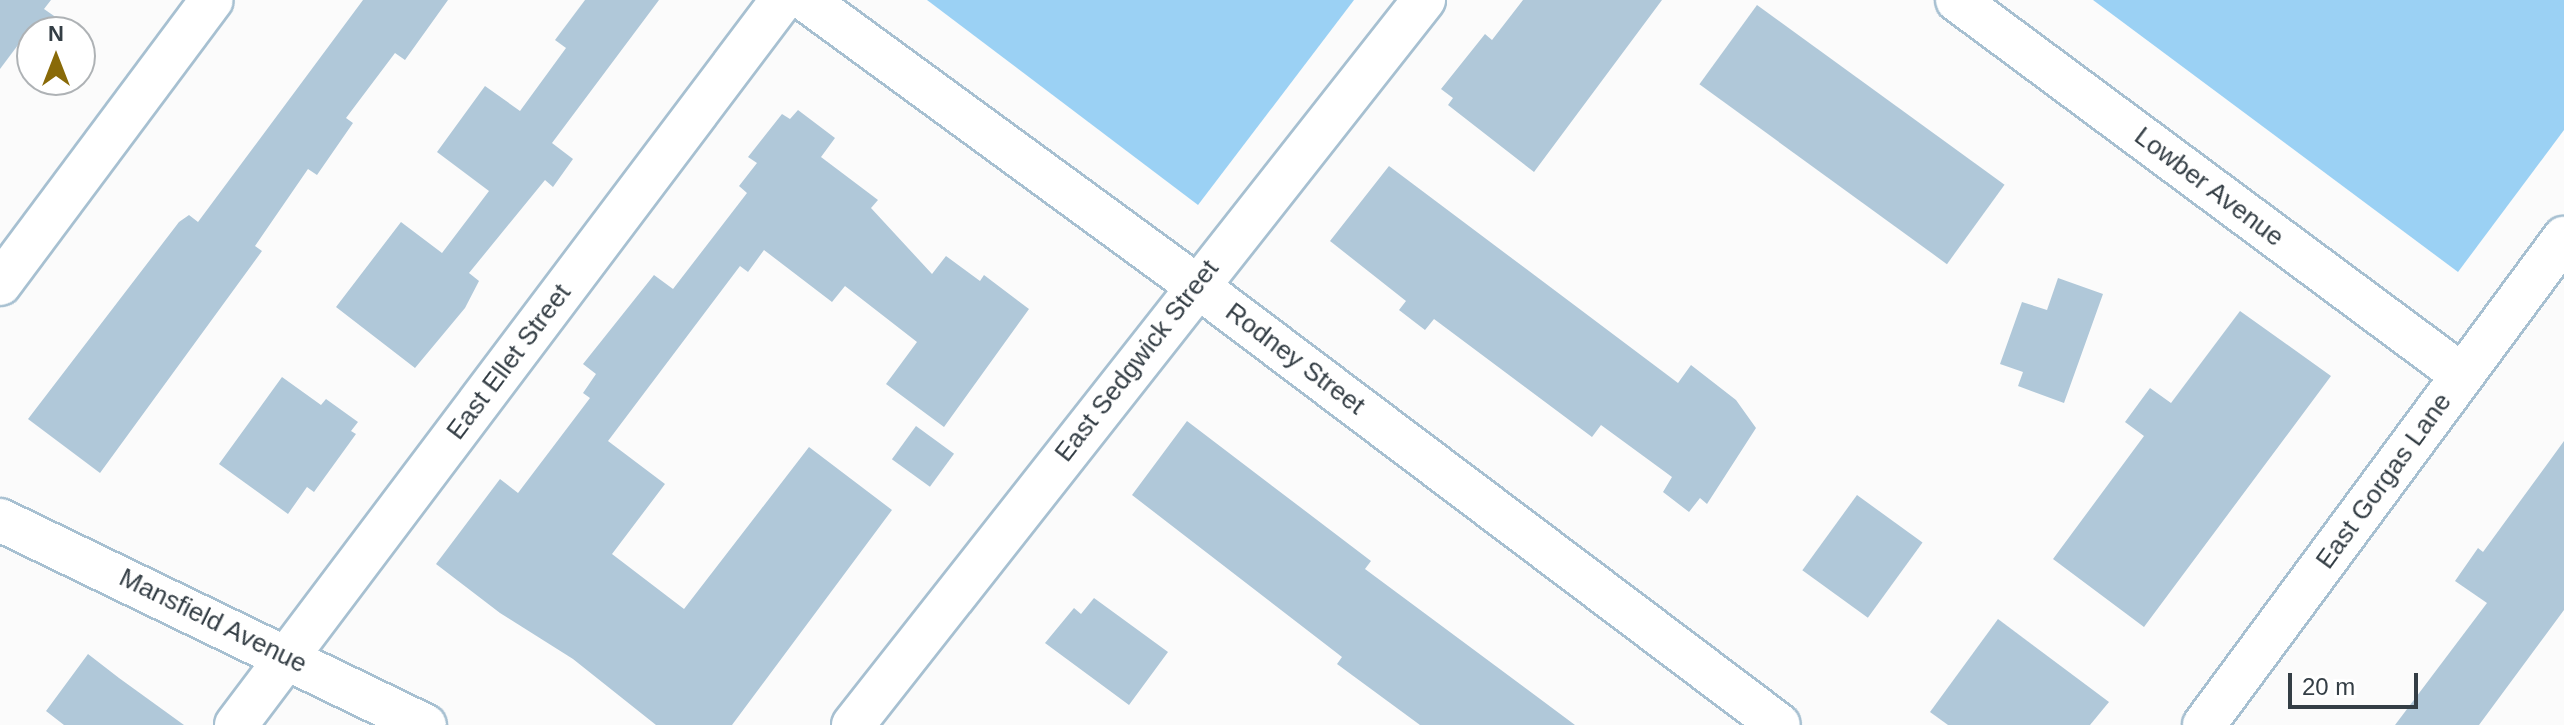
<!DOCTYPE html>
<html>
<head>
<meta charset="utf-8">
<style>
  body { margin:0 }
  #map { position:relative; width:2564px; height:725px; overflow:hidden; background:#fbfbfb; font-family:Arial,sans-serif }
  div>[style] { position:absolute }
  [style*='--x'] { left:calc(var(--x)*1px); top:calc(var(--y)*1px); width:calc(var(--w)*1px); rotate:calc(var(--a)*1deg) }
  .green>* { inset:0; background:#9bd1f4 }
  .building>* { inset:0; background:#b0c8d9; transform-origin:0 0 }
  .roads { filter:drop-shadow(2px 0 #a7c0d1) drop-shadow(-2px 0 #a7c0d1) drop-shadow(0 2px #a7c0d1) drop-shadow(0 -2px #a7c0d1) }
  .minor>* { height:42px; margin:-21px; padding:0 21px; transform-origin:21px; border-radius:21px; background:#fff }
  span { translate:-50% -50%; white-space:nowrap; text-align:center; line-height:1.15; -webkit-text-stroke:7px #fff; paint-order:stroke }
  .street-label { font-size:26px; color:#343e45 }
  .north { position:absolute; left:16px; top:16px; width:80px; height:80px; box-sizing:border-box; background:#fff; border:2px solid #aeb2b5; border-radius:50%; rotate:0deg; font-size:22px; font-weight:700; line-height:32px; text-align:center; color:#343e45 }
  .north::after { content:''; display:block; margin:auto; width:28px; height:36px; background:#896a08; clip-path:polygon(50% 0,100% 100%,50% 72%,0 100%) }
  .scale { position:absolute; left:2288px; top:673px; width:130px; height:36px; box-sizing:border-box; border:4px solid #343e45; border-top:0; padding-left:10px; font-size:24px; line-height:28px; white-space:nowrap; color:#343e45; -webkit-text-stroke:6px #fff; paint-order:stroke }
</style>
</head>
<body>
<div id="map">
  <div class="green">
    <div style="clip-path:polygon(927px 0,1354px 0,1198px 205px)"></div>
    <div style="clip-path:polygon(2093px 0,2564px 0,2564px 130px,2458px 272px)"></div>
  </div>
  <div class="building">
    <div style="clip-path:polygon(0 0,51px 0,44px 9px,57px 18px,47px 32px,32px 32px,32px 44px,24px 37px,0 69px)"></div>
    <div style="clip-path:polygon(363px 0,448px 0,405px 60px,395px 53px,346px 118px,353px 123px,317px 175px,308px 169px,255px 246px,262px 251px,100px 473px,28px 419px,179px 222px,189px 215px,198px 222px)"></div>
    <div style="clip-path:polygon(585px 0,659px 0,552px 143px,573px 159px,553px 187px,545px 180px,469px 273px,479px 281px,465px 308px,415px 368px,336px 307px,401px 222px,442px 253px,489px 191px,437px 152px,485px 86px,520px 111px,566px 48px,555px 40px)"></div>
    <div style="clip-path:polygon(1523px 0,1662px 0,1534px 172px,1448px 105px,1453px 98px,1441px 89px,1485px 34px,1492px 40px)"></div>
    <div style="left:1757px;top:5px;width:306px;height:98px;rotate:36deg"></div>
    <div style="clip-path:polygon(798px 110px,835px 138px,821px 157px,878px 200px,871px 208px,932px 274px,946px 256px,980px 281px,984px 275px,1029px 309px,944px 427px,886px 384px,917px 342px,845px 286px,832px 302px,764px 250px,748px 272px,740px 266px,608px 441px,665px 484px,612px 554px,684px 609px,809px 447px,892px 510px,732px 725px,656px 725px,573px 659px,500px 613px,436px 564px,500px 479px,518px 493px,590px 398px,583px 393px,596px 374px,583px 364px,654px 275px,673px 289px,747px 193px,739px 186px,757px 163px,748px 157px,782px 114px,790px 119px)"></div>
    <div style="clip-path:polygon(1389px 166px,1678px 383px,1691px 365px,1736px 400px,1756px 428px,1707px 504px,1700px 498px,1689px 512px,1663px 492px,1672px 477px,1601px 425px,1592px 437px,1434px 319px,1425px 330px,1399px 310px,1406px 301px,1330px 241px)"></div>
    <div style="clip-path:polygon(2058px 278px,2103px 294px,2064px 403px,2018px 386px,2023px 372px,2000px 364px,2022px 302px,2047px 310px)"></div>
    <div style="clip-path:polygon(2240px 311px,2331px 376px,2144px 627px,2053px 559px,2144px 436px,2125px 422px,2150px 388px,2171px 403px)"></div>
    <div style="clip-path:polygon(282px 377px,321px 405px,326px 399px,358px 422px,351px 431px,356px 434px,314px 492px,307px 487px,288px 514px,219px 464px)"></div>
    <div style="clip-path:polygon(1187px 421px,1371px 561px,1365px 569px,1575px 725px,1420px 725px,1337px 664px,1342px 657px,1132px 495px)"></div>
    <div style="left:916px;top:426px;width:47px;height:41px;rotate:36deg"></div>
    <div style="clip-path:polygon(2564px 441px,2564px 610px,2479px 725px,2395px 725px,2487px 603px,2455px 581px,2478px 548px,2483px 552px)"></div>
    <div style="left:1857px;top:495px;width:81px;height:93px;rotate:36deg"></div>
    <div style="clip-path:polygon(1094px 598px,1168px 652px,1129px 705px,1045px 643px,1074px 608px,1081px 614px)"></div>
    <div style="clip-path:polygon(1998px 619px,2109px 702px,2090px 725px,1948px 725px,1930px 712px)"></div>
    <div style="clip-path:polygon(88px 654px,119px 678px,184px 725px,64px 725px,46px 711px)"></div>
  </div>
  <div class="roads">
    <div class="minor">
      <div style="--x:806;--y:0;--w:483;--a:36.2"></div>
      <div style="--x:1196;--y:285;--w:730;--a:37.04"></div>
      <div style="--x:1957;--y:0;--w:629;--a:36.6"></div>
      <div style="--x:0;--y:284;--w:354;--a:-53.3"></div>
      <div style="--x:0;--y:520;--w:472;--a:25.8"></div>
      <div style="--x:236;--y:725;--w:908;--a:-53.02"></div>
      <div style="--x:853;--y:725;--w:923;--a:-51.78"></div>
      <div style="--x:2204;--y:725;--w:606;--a:-53.53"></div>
    </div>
  </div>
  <div class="street-label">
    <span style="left:2209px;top:187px;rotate:37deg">Lowber Avenue</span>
    <span style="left:1295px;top:359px;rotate:37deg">Rodney Street</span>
    <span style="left:1137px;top:361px;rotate:-52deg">East Sedgwick Street</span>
    <span style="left:509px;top:362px;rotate:-53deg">East Ellet Street</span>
    <span style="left:2384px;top:481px;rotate:-54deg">East Gorgas Lane</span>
    <span style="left:213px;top:621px;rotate:26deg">Mansfield Avenue</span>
  </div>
  <div class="north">N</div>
  <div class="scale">20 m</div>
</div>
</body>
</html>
